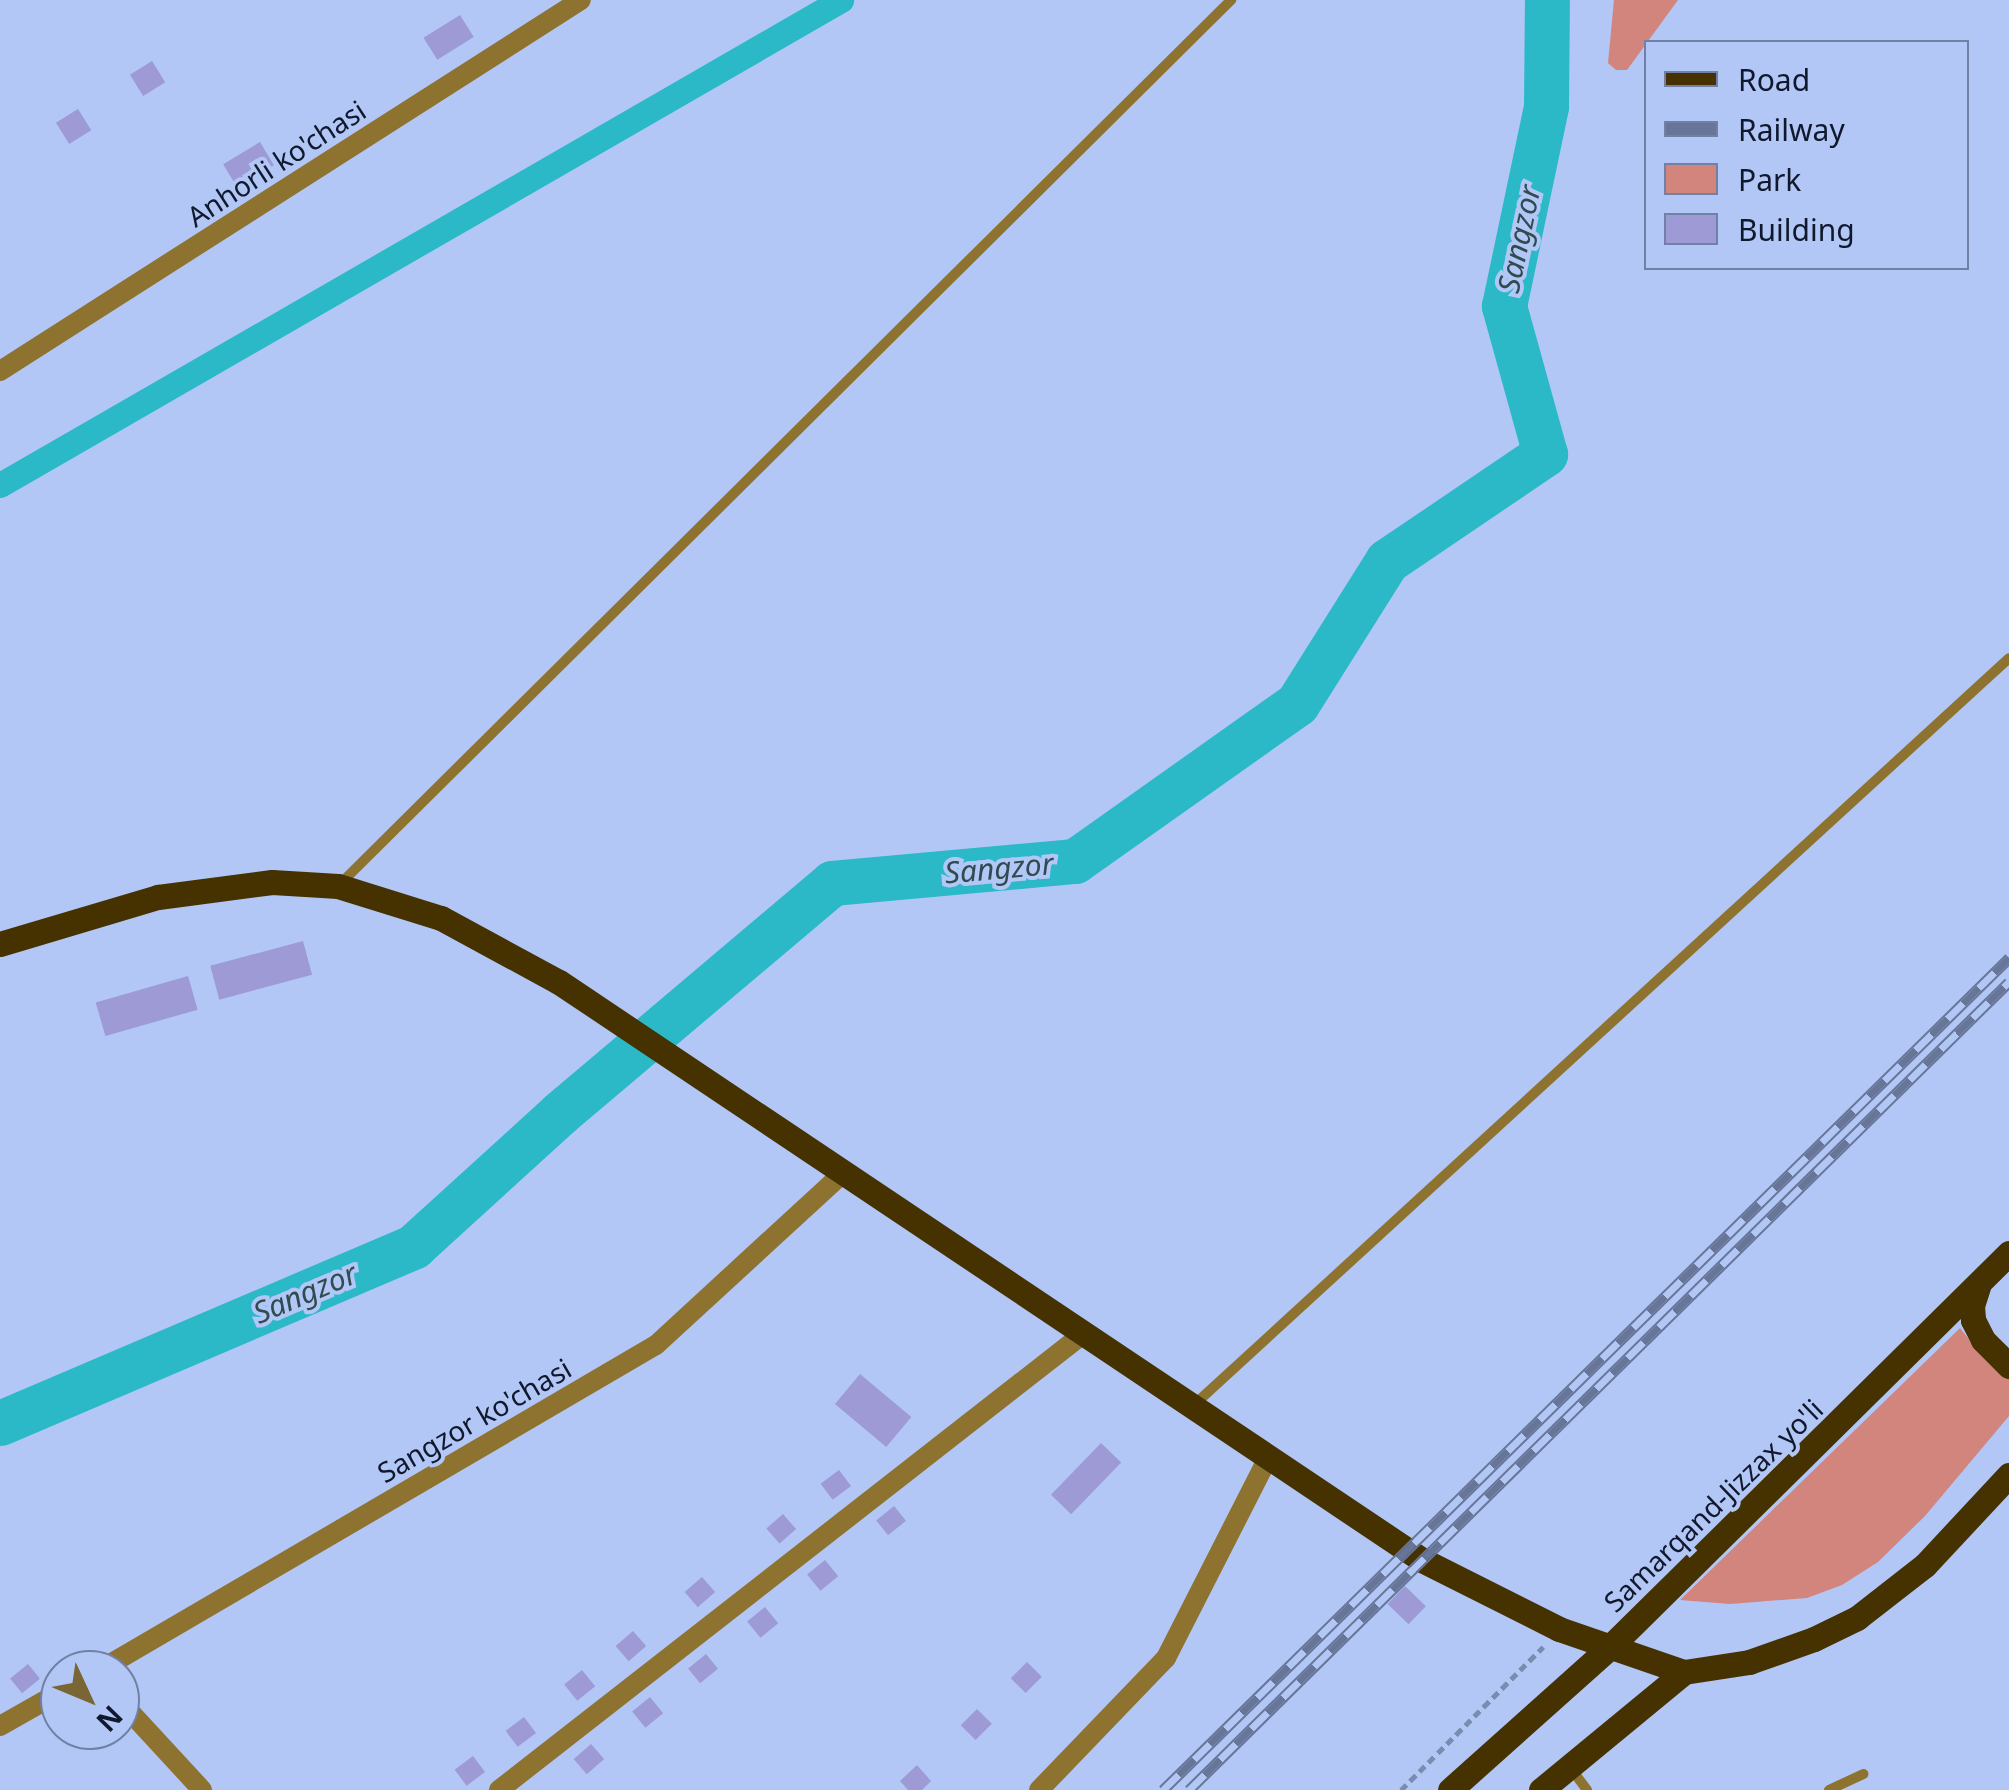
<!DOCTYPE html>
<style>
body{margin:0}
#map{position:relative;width:2009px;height:1790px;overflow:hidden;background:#b2c7f5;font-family:"Noto Sans",sans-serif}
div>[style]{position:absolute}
.green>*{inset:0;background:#d2857d}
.canal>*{height:25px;margin:-12.5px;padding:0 12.5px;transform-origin:12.5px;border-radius:12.5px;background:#2bb9c8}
.river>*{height:45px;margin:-22.5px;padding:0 22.5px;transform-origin:22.5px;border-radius:22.5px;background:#2bb9c8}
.building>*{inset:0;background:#9d9ad6;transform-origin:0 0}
.path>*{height:5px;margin-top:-2.5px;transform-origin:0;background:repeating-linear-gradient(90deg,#7b8cb1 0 8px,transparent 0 13px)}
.lane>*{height:10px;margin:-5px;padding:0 5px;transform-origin:5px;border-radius:5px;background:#8e722f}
.street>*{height:20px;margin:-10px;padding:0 10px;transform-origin:10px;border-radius:10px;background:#8e722f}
.primary>*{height:25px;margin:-12.5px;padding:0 12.5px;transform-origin:12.5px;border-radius:12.5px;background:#453200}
.rail>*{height:11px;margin-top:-5.5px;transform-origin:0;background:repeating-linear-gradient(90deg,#b2c7f5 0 22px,#677698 0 44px);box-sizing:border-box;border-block:2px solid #677698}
span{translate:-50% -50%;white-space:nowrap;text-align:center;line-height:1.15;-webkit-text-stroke:8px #b2c7f5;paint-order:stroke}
.street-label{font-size:28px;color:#10182d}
.water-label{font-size:30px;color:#2f4c50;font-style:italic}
.legend{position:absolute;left:1644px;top:40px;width:325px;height:230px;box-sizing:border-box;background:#b2c7f5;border:2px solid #7181a5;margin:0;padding:12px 18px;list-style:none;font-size:30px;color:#10182d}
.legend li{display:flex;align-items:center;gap:20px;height:50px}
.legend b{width:50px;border:2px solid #7181a5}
.north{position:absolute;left:40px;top:1650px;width:100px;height:100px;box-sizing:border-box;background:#b2c7f5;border:2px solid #7181a5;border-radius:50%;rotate:134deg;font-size:28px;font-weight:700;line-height:40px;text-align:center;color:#10182d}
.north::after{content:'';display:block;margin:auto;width:35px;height:45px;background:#7a6534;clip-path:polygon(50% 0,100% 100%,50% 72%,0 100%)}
</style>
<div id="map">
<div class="green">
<i style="clip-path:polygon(1614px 0,1678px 0,1627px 70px,1616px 70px,1608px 63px)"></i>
<i style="clip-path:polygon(1960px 1328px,1982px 1356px,2009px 1375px,2009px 1416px,1925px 1516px,1878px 1562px,1842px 1585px,1807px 1598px,1730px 1604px,1680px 1600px)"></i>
</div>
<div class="canal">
<i style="left:0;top:485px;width:971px;rotate:-29.97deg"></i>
</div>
<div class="river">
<i style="left:0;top:1423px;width:450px;rotate:-23.1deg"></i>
<i style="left:414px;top:1246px;width:197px;rotate:-42.3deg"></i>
<i style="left:560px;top:1113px;width:356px;rotate:-40.2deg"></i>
<i style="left:832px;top:883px;width:244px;rotate:-5.2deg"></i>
<i style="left:1075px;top:861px;width:272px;rotate:-35.3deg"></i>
<i style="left:1297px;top:704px;width:169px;rotate:-57.8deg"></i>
<i style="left:1387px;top:561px;width:191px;rotate:-34.1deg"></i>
<i style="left:1545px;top:454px;width:154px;rotate:-105.5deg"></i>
<i style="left:1504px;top:306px;width:204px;rotate:-78.1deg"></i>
<i style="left:1546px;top:106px;width:106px;rotate:-89.5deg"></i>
</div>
<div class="building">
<i style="left:460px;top:15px;width:26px;height:43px;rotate:58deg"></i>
<i style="left:152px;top:61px;width:25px;height:26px;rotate:58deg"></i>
<i style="left:78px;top:109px;width:25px;height:26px;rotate:58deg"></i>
<i style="left:260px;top:142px;width:27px;height:43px;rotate:59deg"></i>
<i style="left:303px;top:941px;width:35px;height:96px;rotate:75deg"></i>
<i style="left:188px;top:976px;width:35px;height:96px;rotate:74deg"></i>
<i style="left:860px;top:1374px;width:67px;height:39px;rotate:40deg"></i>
<i style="left:1101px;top:1443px;width:28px;height:72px;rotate:44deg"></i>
<i style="left:839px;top:1470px;width:20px;height:23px;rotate:53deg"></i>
<i style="left:894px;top:1506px;width:19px;height:23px;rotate:51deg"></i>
<i style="left:783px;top:1514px;width:20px;height:22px;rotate:49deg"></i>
<i style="left:825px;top:1560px;width:21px;height:23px;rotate:51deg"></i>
<i style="left:702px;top:1577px;width:20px;height:23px;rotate:49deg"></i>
<i style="left:1405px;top:1586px;width:29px;height:25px;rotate:44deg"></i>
<i style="left:765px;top:1607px;width:21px;height:23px;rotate:51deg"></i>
<i style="left:633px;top:1631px;width:20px;height:23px;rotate:49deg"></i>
<i style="left:706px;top:1654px;width:19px;height:23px;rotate:51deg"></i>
<i style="left:1027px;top:1662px;width:21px;height:23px;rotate:45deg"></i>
<i style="left:28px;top:1664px;width:19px;height:23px;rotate:51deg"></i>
<i style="left:582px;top:1670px;width:21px;height:23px;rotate:51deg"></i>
<i style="left:650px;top:1697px;width:21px;height:23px;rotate:51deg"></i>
<i style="left:977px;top:1709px;width:21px;height:23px;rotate:45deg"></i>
<i style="left:524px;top:1717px;width:20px;height:23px;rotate:53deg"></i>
<i style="left:591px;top:1744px;width:20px;height:23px;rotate:49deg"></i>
<i style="left:473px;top:1756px;width:20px;height:23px;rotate:53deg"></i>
<i style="clip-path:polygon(917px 1765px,931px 1781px,922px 1790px,908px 1790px,900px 1781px)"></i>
</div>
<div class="path">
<i style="left:1401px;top:1790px;width:202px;rotate:-45.2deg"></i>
</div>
<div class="lane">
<i style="left:339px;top:885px;width:1257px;rotate:-44.77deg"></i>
<i style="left:1195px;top:1404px;width:1104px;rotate:-42.5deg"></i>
<i style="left:1569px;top:1766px;width:30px;rotate:53deg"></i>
<i style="left:1829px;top:1790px;width:38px;rotate:-25deg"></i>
</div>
<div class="street">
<i style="left:0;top:371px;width:689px;rotate:-32.56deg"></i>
<i style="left:100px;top:1670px;width:644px;rotate:-30.31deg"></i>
<i style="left:656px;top:1345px;width:254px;rotate:-42.6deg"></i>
<i style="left:120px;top:1701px;width:121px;rotate:47.3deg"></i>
<i style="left:0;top:1726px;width:69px;rotate:-29.5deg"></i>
<i style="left:499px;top:1790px;width:741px;rotate:-37.98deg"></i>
<i style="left:1039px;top:1790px;width:183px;rotate:-46.1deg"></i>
<i style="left:1166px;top:1658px;width:225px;rotate:-63deg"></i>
</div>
<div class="primary">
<i style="left:0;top:944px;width:165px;rotate:-16.6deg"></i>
<i style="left:158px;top:897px;width:115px;rotate:-7.5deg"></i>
<i style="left:272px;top:882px;width:66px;rotate:3.5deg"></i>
<i style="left:338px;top:886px;width:108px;rotate:17.3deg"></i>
<i style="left:441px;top:918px;width:134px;rotate:28.5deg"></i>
<i style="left:559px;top:982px;width:1039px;rotate:33.81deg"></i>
<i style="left:1422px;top:1560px;width:153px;rotate:26.7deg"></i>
<i style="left:1559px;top:1629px;width:132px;rotate:19deg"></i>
<i style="left:1684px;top:1672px;width:66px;rotate:-8.7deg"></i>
<i style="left:1749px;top:1662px;width:69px;rotate:-19.5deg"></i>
<i style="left:1814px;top:1639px;width:48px;rotate:-26deg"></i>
<i style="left:1857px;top:1618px;width:86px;rotate:-37.9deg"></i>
<i style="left:1925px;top:1565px;width:123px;rotate:-47deg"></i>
<i style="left:1978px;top:1287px;width:19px;rotate:108deg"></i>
<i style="left:1972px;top:1305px;width:15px;rotate:86deg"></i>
<i style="left:1973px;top:1320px;width:22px;rotate:63deg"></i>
<i style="left:1983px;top:1340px;width:37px;rotate:45deg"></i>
<i style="left:1450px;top:1790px;width:217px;rotate:-41.8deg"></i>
<i style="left:1612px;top:1645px;width:558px;rotate:-44.64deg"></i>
<i style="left:1541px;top:1790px;width:185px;rotate:-39.5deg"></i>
</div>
<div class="rail">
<i style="left:1163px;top:1790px;width:1187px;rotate:-44.52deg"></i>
<i style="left:1189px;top:1790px;width:1151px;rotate:-44.58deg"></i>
</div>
<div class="street-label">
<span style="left:276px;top:163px;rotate:-33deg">Anhorli ko'chasi</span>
<span style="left:474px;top:1420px;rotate:-30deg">Sangzor ko'chasi</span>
<span style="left:1713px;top:1505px;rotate:-44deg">Samarqand-Jizzax yo'li</span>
</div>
<div class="water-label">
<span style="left:1519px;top:239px;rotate:-78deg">Sangzor</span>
<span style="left:999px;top:868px;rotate:-5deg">Sangzor</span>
<span style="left:305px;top:1293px;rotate:-23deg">Sangzor</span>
</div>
<ul class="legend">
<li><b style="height:12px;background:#453200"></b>Road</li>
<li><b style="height:12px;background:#677698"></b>Railway</li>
<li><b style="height:28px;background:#d2857d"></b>Park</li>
<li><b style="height:28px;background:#9d9ad6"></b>Building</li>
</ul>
<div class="north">N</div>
</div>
